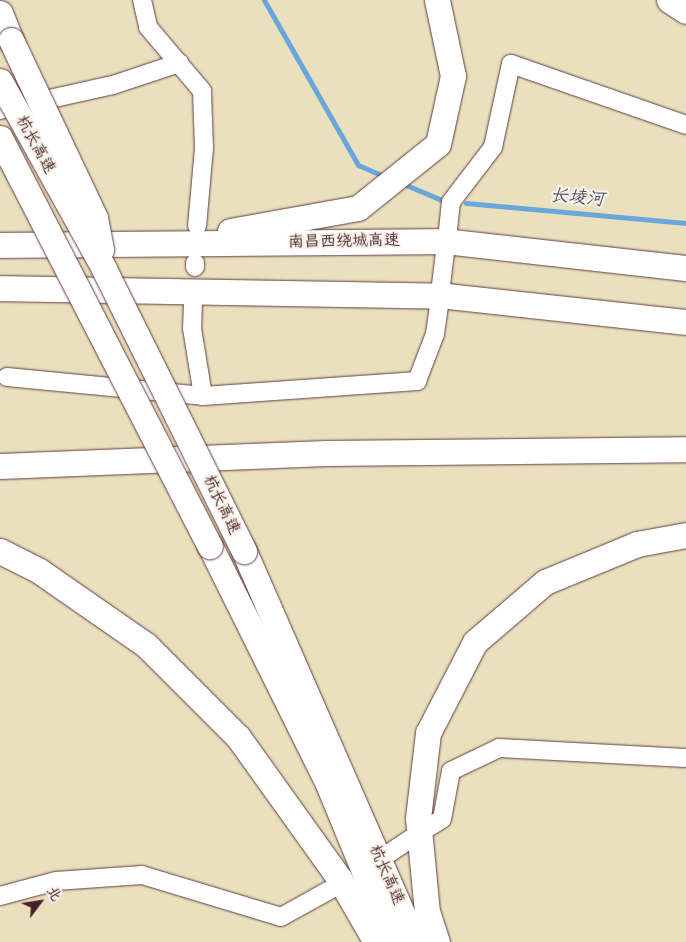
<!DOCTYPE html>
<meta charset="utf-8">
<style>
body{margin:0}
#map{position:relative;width:686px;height:942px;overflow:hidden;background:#eae0bd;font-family:"Indie Flower","LXGW WenKai TC",sans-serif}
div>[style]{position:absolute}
.stream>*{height:5px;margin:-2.5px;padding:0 2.5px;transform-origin:2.5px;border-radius:2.5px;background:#69a6db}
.roads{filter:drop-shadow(0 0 1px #623c41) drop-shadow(0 0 1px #623c41)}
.minor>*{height:18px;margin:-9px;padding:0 9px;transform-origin:9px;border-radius:9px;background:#fff}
.highway>*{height:25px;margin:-12.5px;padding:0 12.5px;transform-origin:12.5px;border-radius:12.5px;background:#fff}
.bridges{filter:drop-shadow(0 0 1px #623c41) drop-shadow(0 0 1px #623c41)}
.highway-bridge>*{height:25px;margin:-12.5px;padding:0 12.5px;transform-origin:12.5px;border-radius:12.5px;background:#fff}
span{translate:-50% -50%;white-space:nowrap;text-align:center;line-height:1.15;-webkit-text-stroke:4.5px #f7f3e8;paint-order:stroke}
.street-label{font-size:16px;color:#4a1f2b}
.water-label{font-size:18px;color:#554e69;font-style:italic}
.north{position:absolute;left:15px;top:877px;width:50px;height:50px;-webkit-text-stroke:4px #f7f3e8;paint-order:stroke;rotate:59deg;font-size:14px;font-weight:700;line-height:20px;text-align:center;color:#4a1f2b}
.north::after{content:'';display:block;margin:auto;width:18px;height:22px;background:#4a1f2b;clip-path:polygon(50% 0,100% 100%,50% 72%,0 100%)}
</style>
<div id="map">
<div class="stream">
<i style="left:264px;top:0;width:190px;rotate:60.3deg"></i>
<i style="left:358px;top:165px;width:28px;rotate:23deg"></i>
<i style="left:406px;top:185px;width:41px;rotate:22.8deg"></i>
<i style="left:466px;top:203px;width:221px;rotate:5.2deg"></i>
</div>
<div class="roads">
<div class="minor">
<i style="left:142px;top:0;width:28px;rotate:77deg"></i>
<i style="left:148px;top:27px;width:84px;rotate:49.8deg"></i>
<i style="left:202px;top:91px;width:57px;rotate:88deg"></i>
<i style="left:204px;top:148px;width:78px;rotate:95.1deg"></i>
<i style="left:0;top:110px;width:116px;rotate:-12.5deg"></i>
<i style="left:113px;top:85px;width:70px;rotate:-18.4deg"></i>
<i style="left:448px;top:230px;width:28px;rotate:-84deg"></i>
<i style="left:451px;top:202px;width:69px;rotate:-52.6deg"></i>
<i style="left:493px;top:147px;width:85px;rotate:-77.8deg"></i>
<i style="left:511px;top:64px;width:185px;rotate:19.2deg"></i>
<i style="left:195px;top:267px;width:4px;rotate:-90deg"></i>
<i style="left:441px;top:285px;width:33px;rotate:-83deg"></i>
<i style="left:193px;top:302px;width:26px;rotate:92deg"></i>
<i style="left:192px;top:328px;width:69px;rotate:80.8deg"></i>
<i style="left:203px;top:396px;width:215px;rotate:-4deg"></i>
<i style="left:417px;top:381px;width:50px;rotate:-69deg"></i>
<i style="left:435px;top:334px;width:28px;rotate:-82deg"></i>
<i style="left:7px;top:377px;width:197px;rotate:5.5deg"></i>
<i style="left:429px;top:827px;width:15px;rotate:-32deg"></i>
<i style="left:442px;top:819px;width:49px;rotate:-79.4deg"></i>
<i style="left:451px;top:771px;width:53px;rotate:-25.6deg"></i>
<i style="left:499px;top:748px;width:187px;rotate:3.1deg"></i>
<i style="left:388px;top:854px;width:27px;rotate:-34deg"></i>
<i style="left:0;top:896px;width:58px;rotate:-15deg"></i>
<i style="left:56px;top:881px;width:86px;rotate:-4deg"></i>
<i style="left:142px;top:875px;width:145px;rotate:16.8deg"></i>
<i style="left:281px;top:917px;width:60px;rotate:-29.1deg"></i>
</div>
<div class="highway">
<i style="left:669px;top:0;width:20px;rotate:33deg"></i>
<i style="left:0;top:13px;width:29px;rotate:68deg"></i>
<i style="left:230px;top:231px;width:130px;rotate:-10.2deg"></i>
<i style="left:358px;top:208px;width:102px;rotate:-38.7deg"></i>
<i style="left:438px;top:144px;width:70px;rotate:-77.6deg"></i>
<i style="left:453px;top:76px;width:78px;rotate:-101.9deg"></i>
<i style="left:0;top:245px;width:444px;rotate:-0.5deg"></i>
<i style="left:444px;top:241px;width:244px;rotate:6.4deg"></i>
<i style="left:0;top:288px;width:447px;rotate:1deg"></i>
<i style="left:447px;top:296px;width:240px;rotate:6.2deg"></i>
<i style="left:0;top:466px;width:326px;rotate:-2.3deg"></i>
<i style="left:326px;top:453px;width:360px;rotate:-0.6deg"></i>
<i style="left:210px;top:546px;width:266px;rotate:63.6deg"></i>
<i style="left:328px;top:784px;width:171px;rotate:67.6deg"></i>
<i style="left:0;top:551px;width:42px;rotate:26.6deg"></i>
<i style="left:38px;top:570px;width:131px;rotate:34.8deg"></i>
<i style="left:146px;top:645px;width:130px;rotate:45deg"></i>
<i style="left:238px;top:737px;width:173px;rotate:54.4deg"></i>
<i style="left:339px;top:878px;width:74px;rotate:60deg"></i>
<i style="left:244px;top:551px;width:427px;rotate:66.4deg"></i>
<i style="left:437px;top:942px;width:32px;rotate:-108deg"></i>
<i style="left:427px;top:912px;width:94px;rotate:-95.5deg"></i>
<i style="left:418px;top:818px;width:86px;rotate:-83.3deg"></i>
<i style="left:428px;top:733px;width:102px;rotate:-62.7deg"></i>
<i style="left:475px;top:642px;width:92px;rotate:-40.6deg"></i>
<i style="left:545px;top:582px;width:100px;rotate:-22.4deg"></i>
<i style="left:637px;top:544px;width:50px;rotate:-10.4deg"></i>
</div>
</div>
<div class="bridges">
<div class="highway-bridge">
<i style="left:11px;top:40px;width:197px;rotate:64.7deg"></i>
<i style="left:95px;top:218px;width:32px;rotate:79deg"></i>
<i style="left:0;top:81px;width:215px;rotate:61deg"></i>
<i style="left:104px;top:269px;width:315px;rotate:63.6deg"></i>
<i style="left:0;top:138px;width:459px;rotate:62.8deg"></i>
</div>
</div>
<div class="street-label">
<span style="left:35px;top:145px;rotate:61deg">杭长高速</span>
<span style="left:344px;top:242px;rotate:-1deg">南昌西绕城高速</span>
<span style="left:221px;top:505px;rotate:64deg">杭长高速</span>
<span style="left:386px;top:875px;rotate:66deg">杭长高速</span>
</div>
<div class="water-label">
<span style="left:577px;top:199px;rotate:5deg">长堎河</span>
</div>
<div class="north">北</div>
</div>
